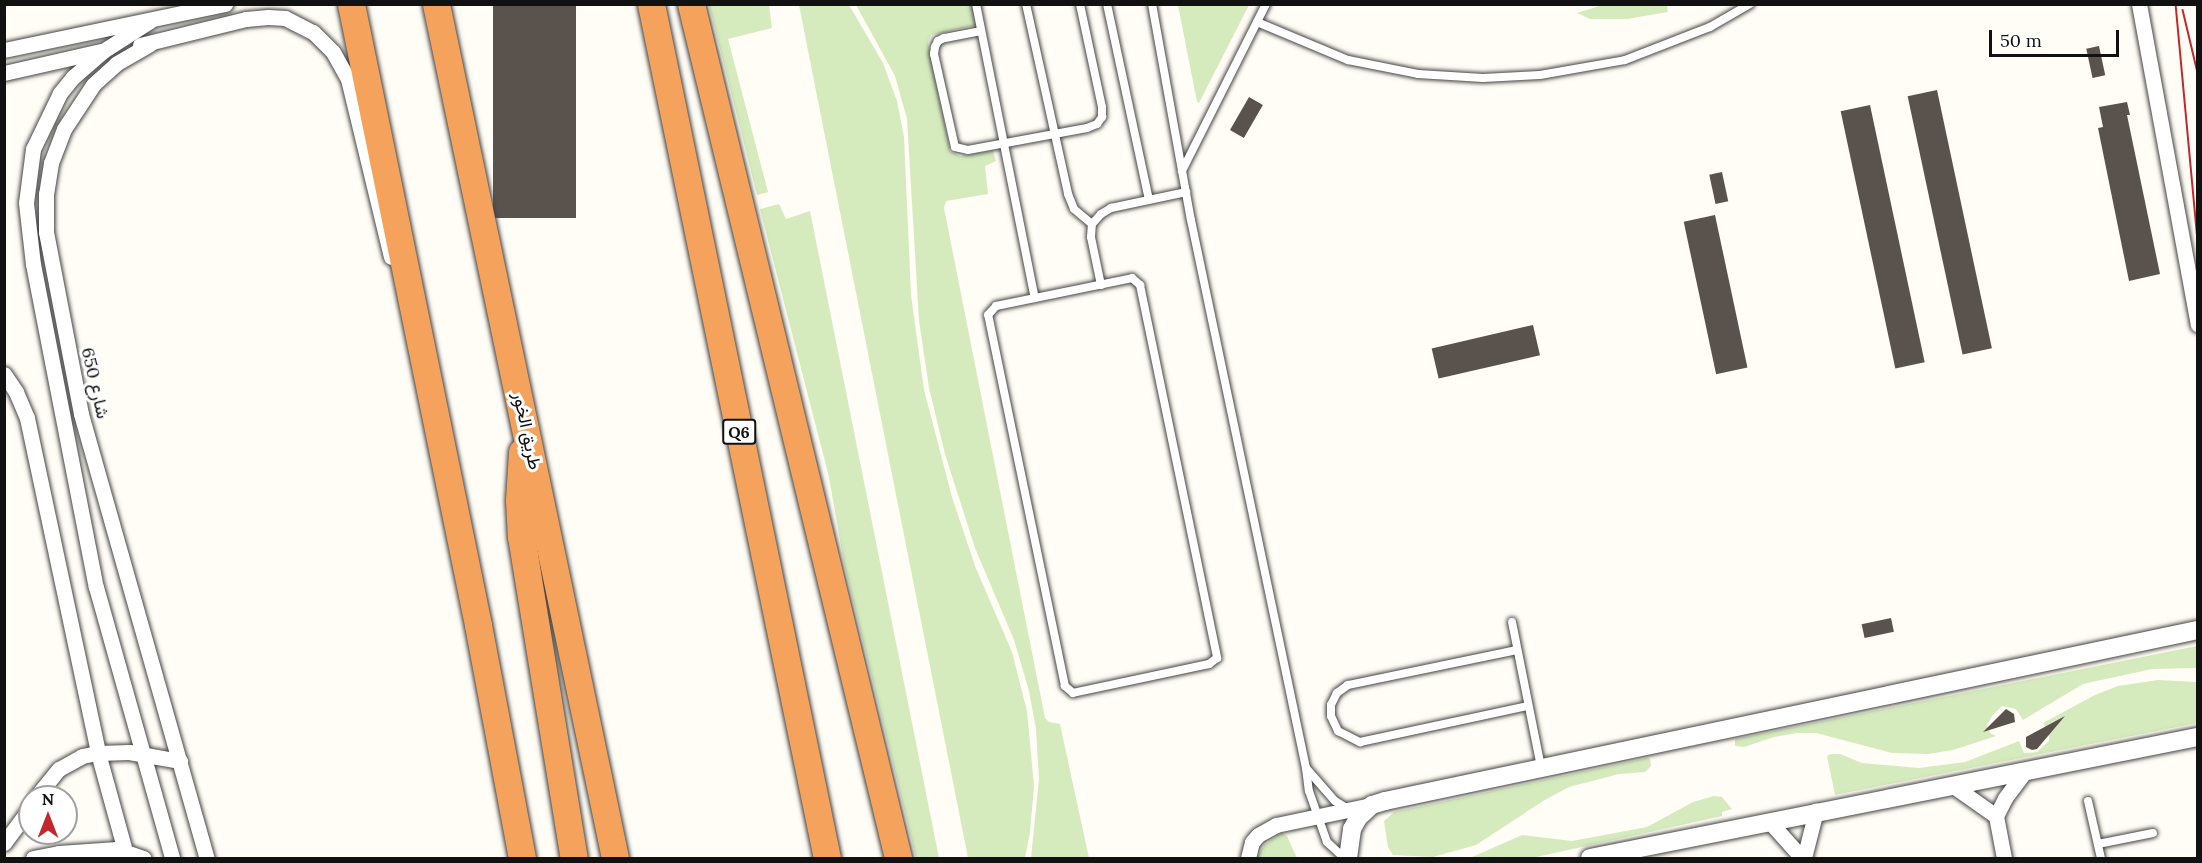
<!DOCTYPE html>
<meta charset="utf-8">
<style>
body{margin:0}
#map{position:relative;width:2202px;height:863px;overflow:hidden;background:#fffdf5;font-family:Lora,Vazirmatn,serif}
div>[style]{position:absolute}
.green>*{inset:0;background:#d5ebbd}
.building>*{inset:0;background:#5a524d;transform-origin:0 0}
.roads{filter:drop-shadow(0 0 2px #444) drop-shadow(0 0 2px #444)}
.service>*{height:8px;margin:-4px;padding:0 4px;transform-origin:4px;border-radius:4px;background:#fff}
.minor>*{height:15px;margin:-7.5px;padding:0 7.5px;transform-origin:7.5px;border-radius:7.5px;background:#fff}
.tertiary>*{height:18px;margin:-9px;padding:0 9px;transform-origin:9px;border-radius:9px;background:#fff}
.motorway>*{height:27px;margin:-13.5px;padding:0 13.5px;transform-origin:13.5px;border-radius:13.5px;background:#f5a25d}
.tram>*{height:1.5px;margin:-0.75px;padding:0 0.75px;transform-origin:0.75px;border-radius:0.75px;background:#c4262e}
span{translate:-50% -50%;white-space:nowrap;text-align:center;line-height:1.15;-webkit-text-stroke:6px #fff;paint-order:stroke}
.shield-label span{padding:2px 4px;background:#fff;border:2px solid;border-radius:4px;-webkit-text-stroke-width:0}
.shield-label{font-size:16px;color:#111;font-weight:700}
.street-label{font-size:18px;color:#111}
.frame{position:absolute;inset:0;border:6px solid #111;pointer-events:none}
.north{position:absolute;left:18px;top:785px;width:60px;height:60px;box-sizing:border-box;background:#fff;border:2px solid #a0a0a0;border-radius:50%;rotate:0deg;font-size:16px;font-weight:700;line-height:24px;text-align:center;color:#111}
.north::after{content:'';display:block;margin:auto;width:21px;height:27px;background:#c4262e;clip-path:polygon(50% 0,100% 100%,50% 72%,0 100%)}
.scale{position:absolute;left:1989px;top:30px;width:130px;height:27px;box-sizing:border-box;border:3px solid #111;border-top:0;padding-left:8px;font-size:18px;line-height:21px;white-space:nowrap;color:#111;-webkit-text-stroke:4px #fff;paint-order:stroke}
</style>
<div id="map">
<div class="green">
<i style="clip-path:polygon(1606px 4px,1667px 5px,1668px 12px,1627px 19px,1590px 19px,1577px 13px)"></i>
<i style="clip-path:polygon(709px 5px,769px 5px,772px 28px,728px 39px,768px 192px,757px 195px)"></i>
<i style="clip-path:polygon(799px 5px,849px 5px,883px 63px,897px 101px,904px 137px,911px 295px,924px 390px,952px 497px,975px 566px,1012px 652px,1027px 711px,1034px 786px,1030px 832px,1025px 858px,968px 858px)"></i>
<i style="clip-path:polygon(856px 5px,972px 5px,976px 25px,931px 35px,928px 43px,950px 151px,960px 156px,993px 151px,996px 161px,985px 166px,988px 194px,946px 201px,944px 208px,1045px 718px,1049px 722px,1060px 724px,1089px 858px,1031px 858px,1039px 779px,1036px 729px,1029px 691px,1014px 640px,975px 548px,945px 454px,929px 388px,919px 321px,907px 119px,895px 76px)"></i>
<i style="clip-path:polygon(1178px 5px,1249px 5px,1199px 103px,1197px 102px)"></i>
<i style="clip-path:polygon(779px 204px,786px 219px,810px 211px,939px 858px,916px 858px,844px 563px,829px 477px,760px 209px)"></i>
<i style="clip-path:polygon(2197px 646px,2197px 668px,2152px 669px,2083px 684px,2023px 720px,2016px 709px,2002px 706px,1992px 716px,1987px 725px,1990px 733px,1996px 736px,1953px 750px,1928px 754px,1892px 753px,1816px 733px,1797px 733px,1774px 737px,1744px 747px,1735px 746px,1735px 739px)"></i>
<i style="clip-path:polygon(2158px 680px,2197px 682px,2197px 723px,1835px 795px,1827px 756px,1831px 754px,1840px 754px,1862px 763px,1919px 768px,1965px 762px,2019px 741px,2024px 753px,2037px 752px,2049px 741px,2049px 733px,2043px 723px,2095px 695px,2118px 686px)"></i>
<i style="clip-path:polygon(1647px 758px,1650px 759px,1651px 766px,1645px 772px,1619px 774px,1569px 787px,1543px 801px,1476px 845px,1433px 857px,1393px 855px,1388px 847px,1384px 821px,1394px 812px)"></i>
<i style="clip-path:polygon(1714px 796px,1722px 797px,1732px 809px,1722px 812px,1722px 816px,1532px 858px,1470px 858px,1522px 835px,1572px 841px,1647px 827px,1693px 802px)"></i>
<i style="clip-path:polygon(1282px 833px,1287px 836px,1297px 858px,1257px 858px,1264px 845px)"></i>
</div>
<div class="building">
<i style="left:493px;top:4px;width:83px;height:214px"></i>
<i style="left:2099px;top:46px;width:30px;height:13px;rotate:78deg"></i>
<i style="left:1937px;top:90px;width:264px;height:30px;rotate:78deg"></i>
<i style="left:1249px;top:97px;width:16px;height:38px;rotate:30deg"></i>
<i style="clip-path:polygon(2127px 102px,2130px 115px,2127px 115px,2160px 274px,2129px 281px,2098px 128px,2103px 127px,2099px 107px)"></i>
<i style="left:1870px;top:105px;width:263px;height:30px;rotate:78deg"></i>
<i style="left:1722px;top:172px;width:30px;height:13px;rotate:78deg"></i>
<i style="left:1715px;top:215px;width:156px;height:32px;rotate:78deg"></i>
<i style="left:1533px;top:325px;width:31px;height:104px;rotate:77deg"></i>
<i style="left:1891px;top:618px;width:14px;height:30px;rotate:78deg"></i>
<i style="clip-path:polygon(2006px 709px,2014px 714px,2015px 722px,1983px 732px)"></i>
<i style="clip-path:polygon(2065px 716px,2037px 749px,2032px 750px,2026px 747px,2026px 737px)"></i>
</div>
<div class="roads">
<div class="service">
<i style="left:976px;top:4px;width:300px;rotate:78.7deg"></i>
<i style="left:1026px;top:4px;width:195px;rotate:77.5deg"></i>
<i style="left:1068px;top:194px;width:16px;rotate:68deg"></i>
<i style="left:1074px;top:209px;width:23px;rotate:40deg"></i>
<i style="left:1107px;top:4px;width:200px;rotate:77.9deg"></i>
<i style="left:1152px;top:4px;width:219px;rotate:79.8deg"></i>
<i style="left:1191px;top:220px;width:560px;rotate:78.15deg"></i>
<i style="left:1306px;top:768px;width:23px;rotate:83deg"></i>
<i style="left:1309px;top:791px;width:54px;rotate:70.6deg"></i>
<i style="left:1327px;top:842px;width:23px;rotate:43deg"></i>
<i style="left:1257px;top:22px;width:99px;rotate:22.7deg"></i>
<i style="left:1348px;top:60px;width:71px;rotate:11.3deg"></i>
<i style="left:1418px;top:74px;width:65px;rotate:3.5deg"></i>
<i style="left:1483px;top:78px;width:57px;rotate:-3deg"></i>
<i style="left:1540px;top:75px;width:86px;rotate:-10deg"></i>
<i style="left:1625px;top:60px;width:91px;rotate:-21.2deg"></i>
<i style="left:1710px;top:27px;width:46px;rotate:-29.9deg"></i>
<i style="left:981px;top:31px;width:38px;rotate:169deg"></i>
<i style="left:944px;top:38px;width:7px;rotate:153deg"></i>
<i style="left:938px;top:41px;width:7px;rotate:117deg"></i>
<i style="left:935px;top:47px;width:7px;rotate:98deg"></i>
<i style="left:934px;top:54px;width:95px;rotate:77.3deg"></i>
<i style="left:955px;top:147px;width:13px;rotate:13deg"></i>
<i style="left:968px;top:150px;width:121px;rotate:-10.5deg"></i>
<i style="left:1087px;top:128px;width:11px;rotate:-22deg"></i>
<i style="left:1097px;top:124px;width:9px;rotate:-54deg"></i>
<i style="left:1102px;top:117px;width:10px;rotate:-90deg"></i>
<i style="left:1102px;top:107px;width:105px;rotate:-102.1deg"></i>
<i style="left:1182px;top:171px;width:187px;rotate:-63.3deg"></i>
<i style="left:1132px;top:278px;width:11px;rotate:41deg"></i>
<i style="left:1140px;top:285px;width:381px;rotate:78.3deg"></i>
<i style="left:1217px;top:658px;width:10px;rotate:143deg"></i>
<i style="left:1209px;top:664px;width:139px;rotate:168deg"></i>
<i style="left:1073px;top:693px;width:11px;rotate:-139deg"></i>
<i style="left:1065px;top:686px;width:379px;rotate:-101.7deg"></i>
<i style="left:988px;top:315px;width:12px;rotate:-48deg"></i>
<i style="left:996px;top:306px;width:139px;rotate:-11.6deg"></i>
<i style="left:1101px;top:285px;width:49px;rotate:-101.8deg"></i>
<i style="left:1091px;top:237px;width:13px;rotate:-86deg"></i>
<i style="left:1092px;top:224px;width:13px;rotate:-48deg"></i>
<i style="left:1101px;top:214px;width:12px;rotate:-31deg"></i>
<i style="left:1111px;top:208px;width:77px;rotate:-12deg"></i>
<i style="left:1512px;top:622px;width:148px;rotate:78.7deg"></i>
<i style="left:1517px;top:650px;width:173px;rotate:168.3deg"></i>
<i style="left:1348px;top:685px;width:14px;rotate:144deg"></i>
<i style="left:1337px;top:693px;width:13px;rotate:117deg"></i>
<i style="left:1331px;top:705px;width:11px;rotate:90deg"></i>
<i style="left:1331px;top:716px;width:17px;rotate:65deg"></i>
<i style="left:1338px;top:731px;width:25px;rotate:27deg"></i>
<i style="left:1360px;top:742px;width:172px;rotate:-12.1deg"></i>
<i style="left:1306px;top:768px;width:44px;rotate:48.7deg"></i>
<i style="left:1335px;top:801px;width:15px;rotate:32deg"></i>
<i style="left:2088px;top:801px;width:58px;rotate:77.2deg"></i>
<i style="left:2098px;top:844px;width:56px;rotate:-11.3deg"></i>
</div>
<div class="minor">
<i style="left:2139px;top:4px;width:326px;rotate:79.6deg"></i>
<i style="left:150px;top:21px;width:56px;rotate:147.4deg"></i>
<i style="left:103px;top:51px;width:40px;rotate:139deg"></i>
<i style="left:73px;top:77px;width:21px;rotate:129deg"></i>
<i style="left:60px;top:93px;width:62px;rotate:115.7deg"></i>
<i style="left:33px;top:149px;width:54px;rotate:97.4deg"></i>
<i style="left:26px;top:203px;width:61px;rotate:83.5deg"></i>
<i style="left:33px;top:264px;width:329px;rotate:79deg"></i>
<i style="left:96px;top:587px;width:281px;rotate:74.3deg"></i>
<i style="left:150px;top:44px;width:39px;rotate:150deg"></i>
<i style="left:116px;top:64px;width:31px;rotate:138deg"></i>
<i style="left:93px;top:85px;width:53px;rotate:123.4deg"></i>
<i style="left:64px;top:129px;width:36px;rotate:111deg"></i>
<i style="left:51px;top:163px;width:31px;rotate:99deg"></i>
<i style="left:46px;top:194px;width:38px;rotate:90deg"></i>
<i style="left:46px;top:232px;width:185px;rotate:79.1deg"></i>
<i style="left:81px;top:414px;width:462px;rotate:74.2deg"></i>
<i style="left:140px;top:45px;width:109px;rotate:-13.8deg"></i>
<i style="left:246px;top:19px;width:22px;rotate:-5deg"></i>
<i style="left:268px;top:17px;width:17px;rotate:3deg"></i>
<i style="left:285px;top:18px;width:31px;rotate:27deg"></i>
<i style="left:313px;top:32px;width:28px;rotate:45deg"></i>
<i style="left:333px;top:52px;width:31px;rotate:61deg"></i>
<i style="left:348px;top:79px;width:183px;rotate:76.4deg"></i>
<i style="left:4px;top:50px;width:226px;rotate:-11.8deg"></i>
<i style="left:4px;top:73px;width:99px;rotate:-12.8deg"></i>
<i style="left:4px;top:374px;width:22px;rotate:56deg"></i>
<i style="left:16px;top:392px;width:28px;rotate:67deg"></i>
<i style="left:27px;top:418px;width:342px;rotate:78deg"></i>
<i style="left:98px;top:753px;width:109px;rotate:74.6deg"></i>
<i style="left:1952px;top:785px;width:54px;rotate:35.2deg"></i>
<i style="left:36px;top:797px;width:36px;rotate:-51deg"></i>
<i style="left:59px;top:769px;width:26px;rotate:-29deg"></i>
<i style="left:82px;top:756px;width:16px;rotate:-11deg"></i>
<i style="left:98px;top:753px;width:31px;rotate:-2deg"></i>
<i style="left:129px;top:752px;width:52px;rotate:10deg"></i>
<i style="left:1769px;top:821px;width:50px;rotate:48.3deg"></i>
<i style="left:4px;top:843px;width:44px;rotate:-53.4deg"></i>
<i style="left:33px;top:858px;width:26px;rotate:-11deg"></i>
<i style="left:59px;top:853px;width:58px;rotate:-3.9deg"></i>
<i style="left:117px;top:849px;width:28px;rotate:19deg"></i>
<i style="left:1248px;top:858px;width:16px;rotate:-76deg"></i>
<i style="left:1252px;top:842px;width:9px;rotate:-49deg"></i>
<i style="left:1258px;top:835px;width:21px;rotate:-29deg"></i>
<i style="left:1276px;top:825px;width:98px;rotate:-11.8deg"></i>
<i style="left:1804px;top:858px;width:49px;rotate:-75.7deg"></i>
<i style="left:2004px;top:858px;width:43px;rotate:-100.8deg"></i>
<i style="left:1996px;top:816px;width:20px;rotate:-63deg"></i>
<i style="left:2005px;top:798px;width:35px;rotate:-53deg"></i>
</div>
<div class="tertiary">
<i style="left:1348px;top:858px;width:29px;rotate:-82deg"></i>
<i style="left:1352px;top:829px;width:13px;rotate:-61deg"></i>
<i style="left:1358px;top:818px;width:19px;rotate:-43deg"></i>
<i style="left:1372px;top:805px;width:14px;rotate:-17deg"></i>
<i style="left:1385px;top:801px;width:831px;rotate:-11.88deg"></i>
<i style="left:1590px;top:858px;width:620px;rotate:-11.26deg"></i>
</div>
<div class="motorway">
<i style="left:351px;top:4px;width:634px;rotate:78.44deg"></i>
<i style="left:478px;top:625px;width:237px;rotate:79.3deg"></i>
<i style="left:436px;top:4px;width:873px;rotate:78.16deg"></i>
<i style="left:651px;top:4px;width:872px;rotate:78.36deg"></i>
<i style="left:691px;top:4px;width:879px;rotate:76.37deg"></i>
<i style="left:522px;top:452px;width:48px;rotate:93.6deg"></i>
<i style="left:519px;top:500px;width:36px;rotate:87deg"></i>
<i style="left:521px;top:536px;width:326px;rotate:80.7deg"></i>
</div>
</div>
<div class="tram">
<i style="left:2176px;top:4px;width:236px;rotate:84.7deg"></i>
<i style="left:2183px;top:10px;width:65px;rotate:76.6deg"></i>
</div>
<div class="shield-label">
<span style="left:739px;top:432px">Q6</span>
</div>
<div class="street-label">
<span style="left:95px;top:383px;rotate:77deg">شارع 650</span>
<span style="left:527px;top:431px;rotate:78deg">طريق الخور</span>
</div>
<div class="frame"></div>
<div class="north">N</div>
<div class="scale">50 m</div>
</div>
